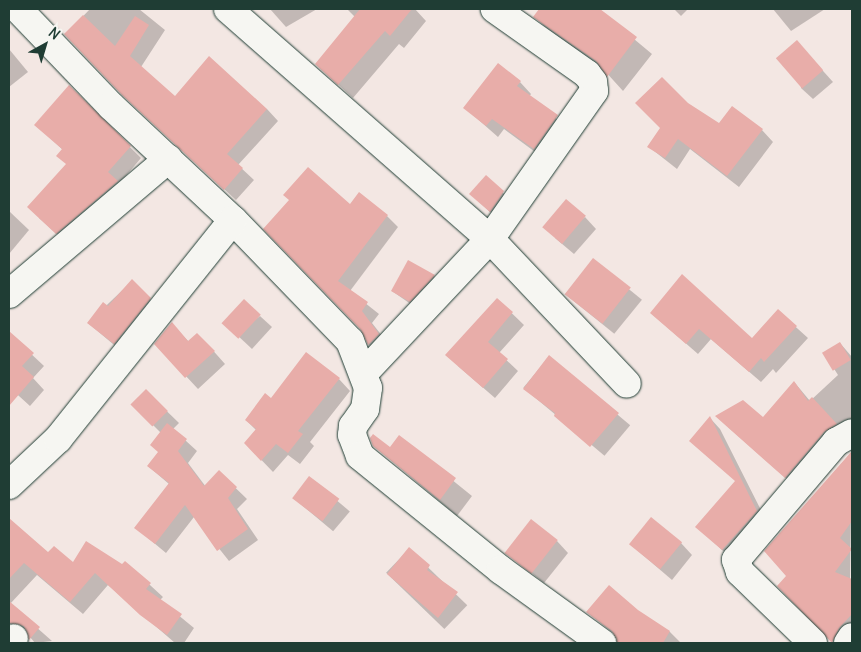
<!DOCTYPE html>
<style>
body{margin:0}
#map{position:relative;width:861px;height:652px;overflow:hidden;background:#f3e7e3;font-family:Delius,sans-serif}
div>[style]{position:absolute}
.shadow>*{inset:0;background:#0003;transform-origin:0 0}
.building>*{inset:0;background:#e8ada9;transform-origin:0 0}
.roads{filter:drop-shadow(0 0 1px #1f3d34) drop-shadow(0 0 1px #1f3d34)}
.minor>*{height:28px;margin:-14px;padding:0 14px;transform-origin:14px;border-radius:14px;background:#f6f6f2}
span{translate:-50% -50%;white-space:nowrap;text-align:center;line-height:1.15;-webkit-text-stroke:4px #f6f6f2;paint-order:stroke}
.frame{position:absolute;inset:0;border:10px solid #1f3d34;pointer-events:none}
.north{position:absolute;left:20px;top:20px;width:50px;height:50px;-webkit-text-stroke:4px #f6f6f2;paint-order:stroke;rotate:39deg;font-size:14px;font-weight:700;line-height:20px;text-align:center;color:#1f3d34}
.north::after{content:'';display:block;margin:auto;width:18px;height:22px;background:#1f3d34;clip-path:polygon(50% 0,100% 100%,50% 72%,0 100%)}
</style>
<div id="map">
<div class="shadow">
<i style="clip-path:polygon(90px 9px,139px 9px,165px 30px,141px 67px,175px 97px,267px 109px,278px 121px,238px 165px,254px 180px,236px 200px,135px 106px,66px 34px)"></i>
<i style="clip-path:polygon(270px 9px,317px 9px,286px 27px)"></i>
<i style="clip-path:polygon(347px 9px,415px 9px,426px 21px,404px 48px,399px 44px,353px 98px,316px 64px,355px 17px)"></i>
<i style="clip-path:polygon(541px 9px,598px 9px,652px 54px,623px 91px,604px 70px,550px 32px,535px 17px)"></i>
<i style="clip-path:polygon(674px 9px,688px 9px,681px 16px)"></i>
<i style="clip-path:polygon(773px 9px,825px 9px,791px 31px)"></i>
<i style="clip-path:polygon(797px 42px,833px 82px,813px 99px,801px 88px)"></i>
<i style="clip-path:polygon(9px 49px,28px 72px,9px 87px)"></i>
<i style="clip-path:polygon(520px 82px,531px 94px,529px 97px,568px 128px,546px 160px,504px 129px,498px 137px,465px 108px)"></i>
<i style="clip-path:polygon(69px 87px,141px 158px,68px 244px,39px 218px,67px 164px,63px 150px,36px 125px)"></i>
<i style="clip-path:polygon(688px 105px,720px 125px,762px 130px,773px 142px,739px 187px,690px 149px,677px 169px,649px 147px)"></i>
<i style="left:486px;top:177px;width:40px;height:23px;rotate:43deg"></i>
<i style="clip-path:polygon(290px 200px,350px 206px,387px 216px,398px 227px,350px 291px,379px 314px,372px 323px,390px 346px,380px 356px,369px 345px)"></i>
<i style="clip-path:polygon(9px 211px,29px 230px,9px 254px)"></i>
<i style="clip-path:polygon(585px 217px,596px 229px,574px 254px,555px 238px)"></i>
<i style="left:593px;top:260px;width:63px;height:44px;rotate:39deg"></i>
<i style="clip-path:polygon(434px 276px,445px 287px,422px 312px,392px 291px)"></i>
<i style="clip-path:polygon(132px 281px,161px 310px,126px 355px,88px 323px)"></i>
<i style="clip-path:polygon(497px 299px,524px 325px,499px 353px,518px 371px,495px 398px,458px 366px)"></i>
<i style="clip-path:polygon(778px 311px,808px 338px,776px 373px,773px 369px,761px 382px,711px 339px,698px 354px,651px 313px,752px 340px)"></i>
<i style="clip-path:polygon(260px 316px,272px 327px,252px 349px,236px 334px)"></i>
<i style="clip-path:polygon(172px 324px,189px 342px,209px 346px,225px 364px,198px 389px,156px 344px)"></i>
<i style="clip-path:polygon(10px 334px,44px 366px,33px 378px,44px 390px,30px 406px,9px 387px)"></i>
<i style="clip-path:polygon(840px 343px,852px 357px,852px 432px,797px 488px,728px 427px,763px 419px,795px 383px,810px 401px,838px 375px,824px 353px)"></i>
<i style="left:549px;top:357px;width:106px;height:40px;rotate:40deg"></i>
<i style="clip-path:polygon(339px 379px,350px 391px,310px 442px,314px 446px,300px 464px,288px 455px,273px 472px,245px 443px,256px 430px,246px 420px,271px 400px)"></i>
<i style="clip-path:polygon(146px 391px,179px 423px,173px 429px,197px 451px,188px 463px,206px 487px,219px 472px,247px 499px,237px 509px,258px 540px,229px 561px,194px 517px,166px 553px,136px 528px,169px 484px,148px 466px,159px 452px,161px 433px,133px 405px)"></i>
<i style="clip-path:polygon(710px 418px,720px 429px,767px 522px,733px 560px,697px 527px,736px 482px)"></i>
<i style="clip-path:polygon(399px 437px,472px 496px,457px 516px,374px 446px,390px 449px)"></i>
<i style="clip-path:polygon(852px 452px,850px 579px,852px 638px,835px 643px,778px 586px,787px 576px,765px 551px)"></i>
<i style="left:310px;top:478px;width:52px;height:26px;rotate:40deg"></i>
<i style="clip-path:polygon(16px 525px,49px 554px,73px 564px,122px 566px,125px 562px,163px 597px,160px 600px,194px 628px,184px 643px,175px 643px,108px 585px,83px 614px,37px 575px,10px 604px,52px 641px,35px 643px,30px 637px,22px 636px,9px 643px,9px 533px)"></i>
<i style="clip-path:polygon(557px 541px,568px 553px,544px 583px,506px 552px)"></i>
<i style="clip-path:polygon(681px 543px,692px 555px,672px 580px,630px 544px)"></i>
<i style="left:409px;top:549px;width:81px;height:33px;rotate:44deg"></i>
<i style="clip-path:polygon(637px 611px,670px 632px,681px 643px,617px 643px,618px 637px,587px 612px)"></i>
</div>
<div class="building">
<i style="clip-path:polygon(360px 9px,412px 9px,390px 36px,385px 31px,338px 85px,315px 64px)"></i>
<i style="clip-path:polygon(539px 9px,600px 9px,637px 37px,607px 77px,596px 61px,533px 17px)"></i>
<i style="clip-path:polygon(83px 15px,115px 46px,135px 16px,149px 25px,130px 56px,175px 96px,209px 56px,267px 109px,227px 154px,243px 168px,224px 190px,122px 95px,64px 34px)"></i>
<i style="left:797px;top:40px;width:40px;height:28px;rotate:49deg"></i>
<i style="clip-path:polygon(498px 63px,521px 81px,517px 86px,558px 115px,534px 149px,492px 119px,486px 126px,463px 108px)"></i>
<i style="clip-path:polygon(662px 77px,688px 103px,719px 123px,732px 106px,763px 129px,727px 176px,678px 139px,665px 158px,647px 147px,660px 128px,635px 103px)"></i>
<i style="clip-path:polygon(69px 85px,131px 146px,108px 172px,118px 181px,56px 234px,27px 207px,66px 164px,56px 156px,62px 149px,34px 125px)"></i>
<i style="clip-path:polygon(308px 167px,350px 204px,359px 192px,388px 215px,338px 281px,368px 302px,362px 311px,379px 334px,368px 345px,361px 330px,263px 229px,289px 200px,283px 195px)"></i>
<i style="clip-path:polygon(486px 175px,504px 191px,490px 212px,469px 194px)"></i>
<i style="left:566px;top:199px;width:26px;height:37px;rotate:40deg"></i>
<i style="left:593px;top:258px;width:48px;height:46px;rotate:38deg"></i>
<i style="clip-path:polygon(408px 260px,435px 275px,410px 302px,391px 291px)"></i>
<i style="clip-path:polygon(682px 274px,752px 338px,778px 309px,797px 326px,764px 362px,761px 358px,749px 372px,699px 329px,686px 344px,650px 313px)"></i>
<i style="clip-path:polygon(132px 279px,151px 298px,114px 344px,87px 323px,103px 302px,108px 306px)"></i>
<i style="clip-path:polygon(497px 298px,513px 312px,488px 342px,508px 359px,483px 388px,445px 355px)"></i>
<i style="left:244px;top:299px;width:23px;height:33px;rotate:43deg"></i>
<i style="clip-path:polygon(172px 322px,188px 341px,197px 333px,215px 351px,185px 378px,154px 344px)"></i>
<i style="clip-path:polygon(9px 331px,34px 353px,22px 366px,34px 377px,9px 406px)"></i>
<i style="left:840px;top:342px;width:21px;height:21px;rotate:59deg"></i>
<i style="clip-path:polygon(306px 352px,340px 378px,298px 431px,303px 434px,288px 453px,276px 444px,261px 461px,244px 443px,256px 429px,245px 420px,265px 393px,271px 398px)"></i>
<i style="clip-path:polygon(549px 355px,619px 413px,590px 447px,554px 416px,555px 413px,523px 389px)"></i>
<i style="clip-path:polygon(794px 381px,808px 401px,812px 397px,837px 424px,824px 432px,785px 478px,715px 416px,743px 400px,763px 417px)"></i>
<i style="left:146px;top:389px;width:31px;height:22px;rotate:45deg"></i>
<i style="clip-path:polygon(710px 416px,757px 511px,722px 550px,695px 527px,735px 481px,689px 441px)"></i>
<i style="clip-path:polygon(167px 423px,187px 439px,178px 451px,204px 486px,219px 470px,237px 487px,228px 498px,248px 529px,217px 551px,185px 505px,155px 544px,134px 528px,169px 483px,147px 466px,158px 452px,150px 445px)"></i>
<i style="clip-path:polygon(373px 434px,390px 447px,399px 435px,456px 478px,440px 500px,373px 446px,370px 438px)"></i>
<i style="clip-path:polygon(852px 451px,852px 521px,840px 538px,852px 549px,835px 572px,852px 579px,852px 614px,839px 628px,832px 643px,777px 586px,786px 576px,764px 551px)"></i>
<i style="left:309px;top:476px;width:38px;height:28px;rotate:37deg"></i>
<i style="left:651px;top:517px;width:40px;height:35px;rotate:39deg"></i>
<i style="clip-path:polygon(9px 518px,48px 552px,54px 546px,73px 562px,86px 541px,122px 564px,125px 561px,151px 583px,146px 589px,182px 614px,167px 635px,140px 615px,95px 573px,70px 602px,24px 563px,9px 579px)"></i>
<i style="left:531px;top:519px;width:34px;height:43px;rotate:38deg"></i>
<i style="clip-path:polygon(409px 547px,430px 565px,427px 570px,458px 592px,438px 618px,387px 574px)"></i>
<i style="clip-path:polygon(609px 585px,638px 610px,670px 631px,663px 643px,617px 643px,612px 631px,586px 612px)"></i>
<i style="clip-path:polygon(9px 601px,40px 627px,29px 640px,24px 626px,9px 623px)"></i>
</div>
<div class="roads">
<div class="minor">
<i style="left:18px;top:9px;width:134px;rotate:46.2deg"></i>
<i style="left:111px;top:106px;width:167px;rotate:43.1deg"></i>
<i style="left:233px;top:220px;width:168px;rotate:46deg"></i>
<i style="left:350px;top:341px;width:50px;rotate:69deg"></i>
<i style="left:368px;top:388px;width:21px;rotate:98deg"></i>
<i style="left:365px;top:409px;width:21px;rotate:125deg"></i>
<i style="left:353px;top:426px;width:9px;rotate:96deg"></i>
<i style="left:352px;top:435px;width:22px;rotate:69deg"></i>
<i style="left:360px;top:456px;width:181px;rotate:39deg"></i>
<i style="left:501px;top:570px;width:125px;rotate:35.9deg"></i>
<i style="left:228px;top:9px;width:349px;rotate:41.3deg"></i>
<i style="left:490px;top:239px;width:199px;rotate:46.6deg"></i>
<i style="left:9px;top:294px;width:209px;rotate:-40.3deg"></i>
<i style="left:364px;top:373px;width:184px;rotate:-46.8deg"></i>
<i style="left:490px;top:239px;width:181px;rotate:-54.9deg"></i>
<i style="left:594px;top:91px;width:9px;rotate:-96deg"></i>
<i style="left:593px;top:82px;width:10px;rotate:-127deg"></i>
<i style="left:587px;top:74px;width:113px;rotate:-144.8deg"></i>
<i style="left:9px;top:485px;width:67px;rotate:-43.2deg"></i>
<i style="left:58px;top:439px;width:280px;rotate:-51.4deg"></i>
<i style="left:10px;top:643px;width:6px;rotate:-51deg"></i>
<i style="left:813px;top:643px;width:102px;rotate:-135.8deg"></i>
<i style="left:740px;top:572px;width:13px;rotate:-108deg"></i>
<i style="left:736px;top:560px;width:155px;rotate:-49.7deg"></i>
<i style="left:836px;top:442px;width:18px;rotate:-29deg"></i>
<i style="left:848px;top:643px;width:7px;rotate:-56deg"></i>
</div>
</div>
<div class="frame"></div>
<div class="north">N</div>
</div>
